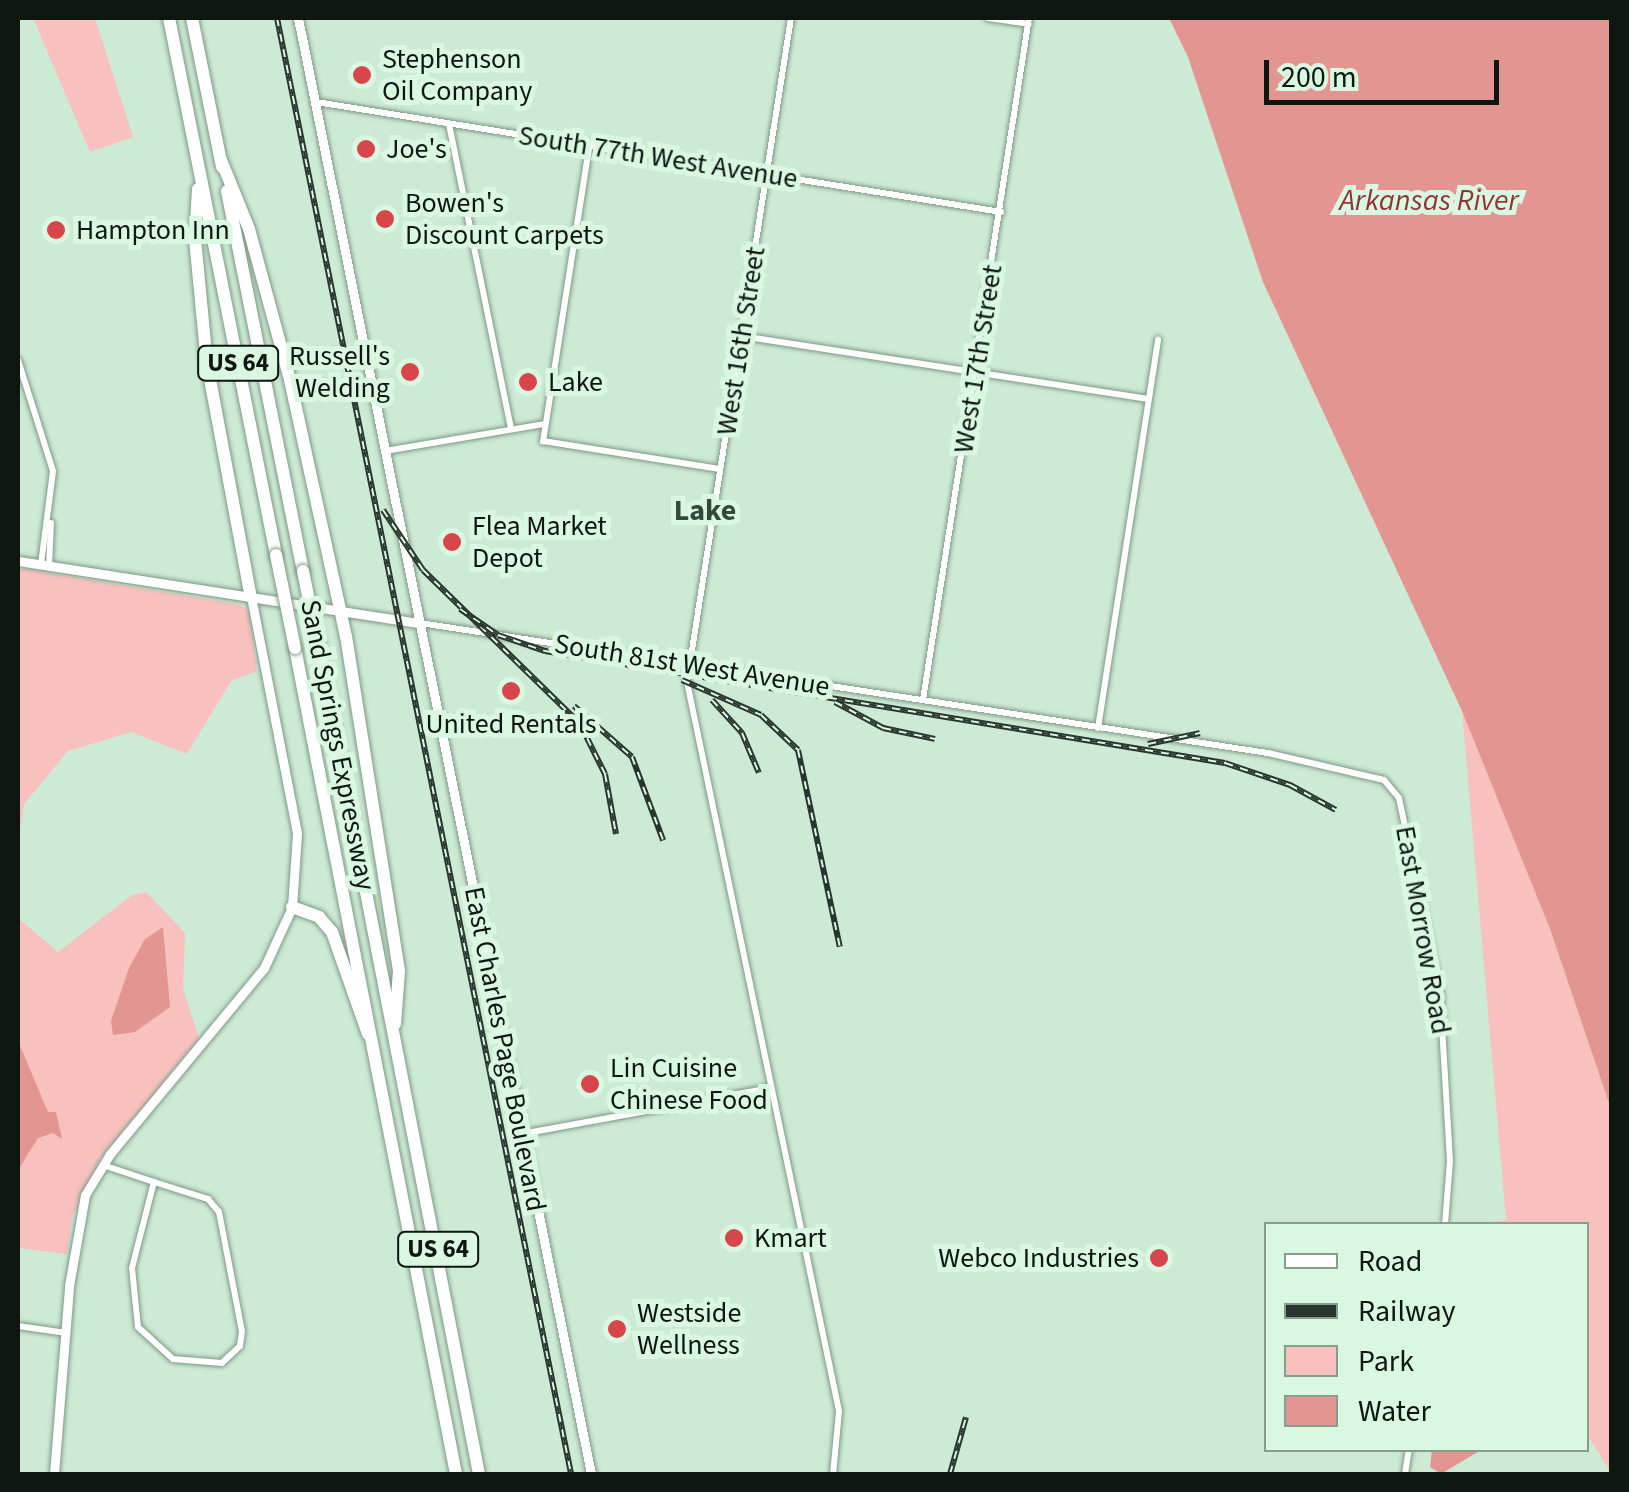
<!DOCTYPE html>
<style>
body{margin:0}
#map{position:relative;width:1629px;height:1492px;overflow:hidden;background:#cdead4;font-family:"Source Sans 3",sans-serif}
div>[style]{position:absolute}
.green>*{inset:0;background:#f8c1be}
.water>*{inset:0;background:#e29591}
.roads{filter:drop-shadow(0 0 2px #7e9985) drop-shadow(0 0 2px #7e9985)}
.street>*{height:6px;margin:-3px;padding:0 3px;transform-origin:3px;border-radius:3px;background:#fff}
.secondary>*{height:9px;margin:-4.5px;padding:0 4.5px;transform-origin:4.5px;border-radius:4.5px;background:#fff}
.highway>*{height:12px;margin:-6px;padding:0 6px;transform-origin:6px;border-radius:6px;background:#fff}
.rail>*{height:6px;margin-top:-3px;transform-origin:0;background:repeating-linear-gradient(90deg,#daf8e1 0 8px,#29362d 0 16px);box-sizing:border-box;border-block:2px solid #29362d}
.bridges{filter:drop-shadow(0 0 2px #7e9985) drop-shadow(0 0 2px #7e9985)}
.highway-bridge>*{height:12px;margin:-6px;padding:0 6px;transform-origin:6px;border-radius:6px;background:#fff}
.dots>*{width:28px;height:28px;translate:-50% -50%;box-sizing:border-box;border:5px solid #daf8e1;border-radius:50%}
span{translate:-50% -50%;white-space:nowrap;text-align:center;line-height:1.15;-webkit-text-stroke:10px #daf8e1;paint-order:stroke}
.shield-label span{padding:2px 8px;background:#daf8e1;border:2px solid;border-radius:8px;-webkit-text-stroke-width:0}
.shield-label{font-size:25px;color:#0d1710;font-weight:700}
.poi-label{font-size:28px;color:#0d1710}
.left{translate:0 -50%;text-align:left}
.right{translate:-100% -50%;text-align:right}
.street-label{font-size:28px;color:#0d1710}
.water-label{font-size:30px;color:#903536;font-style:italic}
.neighbourhood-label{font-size:30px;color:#314a39;font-weight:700}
.frame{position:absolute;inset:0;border:20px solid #0d1710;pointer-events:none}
.legend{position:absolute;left:1264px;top:1222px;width:325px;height:230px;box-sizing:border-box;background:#daf8e1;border:2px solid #889e8d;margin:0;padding:12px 18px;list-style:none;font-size:30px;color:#0d1710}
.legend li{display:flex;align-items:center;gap:20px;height:50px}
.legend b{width:50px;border:2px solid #889e8d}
.scale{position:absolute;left:1264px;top:60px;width:235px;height:45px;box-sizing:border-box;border:5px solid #0d1710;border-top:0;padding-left:12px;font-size:30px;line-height:35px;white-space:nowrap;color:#0d1710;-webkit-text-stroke:8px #daf8e1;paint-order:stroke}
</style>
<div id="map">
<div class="green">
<i style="clip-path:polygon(33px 18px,95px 18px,133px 137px,90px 152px)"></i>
<i style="clip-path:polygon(18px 568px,241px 605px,249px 611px,257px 671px,231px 681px,187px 754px,131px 732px,68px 751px,24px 804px,18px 843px)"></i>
<i style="clip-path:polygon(1462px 711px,1550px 929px,1611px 1109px,1611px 1473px,1587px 1434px,1586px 1224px,1474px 1224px,1506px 1220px)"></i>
<i style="clip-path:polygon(146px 892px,185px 933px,183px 989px,199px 1038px,100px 1159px,72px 1217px,67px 1254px,18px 1248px,18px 918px,58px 952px,132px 895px)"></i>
</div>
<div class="water">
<i style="clip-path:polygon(1169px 18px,1611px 18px,1611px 1109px,1550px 929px,1462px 711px,1263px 282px,1188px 57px)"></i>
<i style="clip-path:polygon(163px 927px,170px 1007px,135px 1032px,113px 1035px,111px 1021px,129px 968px,145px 939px)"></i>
<i style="clip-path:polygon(18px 1041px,48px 1112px,56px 1112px,62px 1139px,53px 1133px,38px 1138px,18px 1170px)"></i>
<i style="clip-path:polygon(1432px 1450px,1481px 1450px,1441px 1474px,1430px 1467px)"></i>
</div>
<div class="roads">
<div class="street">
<i style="left:791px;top:18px;width:672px;rotate:98.9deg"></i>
<i style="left:687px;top:682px;width:745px;rotate:78.22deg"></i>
<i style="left:839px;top:1411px;width:63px;rotate:95.4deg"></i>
<i style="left:988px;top:18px;width:41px;rotate:8.3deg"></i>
<i style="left:316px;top:102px;width:694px;rotate:9.12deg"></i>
<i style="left:449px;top:124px;width:310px;rotate:78.5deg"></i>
<i style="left:589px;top:148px;width:297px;rotate:98.9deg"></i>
<i style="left:543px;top:441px;width:179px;rotate:9deg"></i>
<i style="left:741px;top:336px;width:411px;rotate:8.8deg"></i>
<i style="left:18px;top:360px;width:116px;rotate:72.5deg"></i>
<i style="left:53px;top:471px;width:95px;rotate:97.3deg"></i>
<i style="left:385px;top:451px;width:161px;rotate:-9.6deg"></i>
<i style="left:49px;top:566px;width:43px;rotate:-87.3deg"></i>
<i style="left:420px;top:623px;width:858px;rotate:8.72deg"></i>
<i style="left:1268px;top:753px;width:119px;rotate:13.1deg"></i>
<i style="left:1384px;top:780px;width:23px;rotate:50deg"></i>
<i style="left:1399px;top:798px;width:198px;rotate:78.1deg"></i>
<i style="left:1440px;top:992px;width:169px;rotate:86.6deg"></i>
<i style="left:1450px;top:1161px;width:63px;rotate:94.5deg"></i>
<i style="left:923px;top:700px;width:690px;rotate:-81.17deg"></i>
<i style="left:1098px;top:728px;width:393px;rotate:-81.2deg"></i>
<i style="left:522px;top:1134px;width:251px;rotate:-10.5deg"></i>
<i style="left:103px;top:1165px;width:54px;rotate:18.4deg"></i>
<i style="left:154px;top:1182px;width:57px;rotate:17.5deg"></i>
<i style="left:208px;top:1199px;width:17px;rotate:50deg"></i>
<i style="left:219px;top:1212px;width:121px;rotate:79.1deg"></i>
<i style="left:242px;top:1331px;width:15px;rotate:98deg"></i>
<i style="left:240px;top:1346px;width:25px;rotate:137deg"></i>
<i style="left:222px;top:1363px;width:49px;rotate:-175.3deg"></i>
<i style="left:173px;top:1359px;width:47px;rotate:-137.6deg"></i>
<i style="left:138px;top:1327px;width:59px;rotate:-95.8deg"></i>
<i style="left:132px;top:1268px;width:89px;rotate:-75.7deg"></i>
<i style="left:18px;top:1326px;width:49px;rotate:8.3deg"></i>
<i style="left:1405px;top:1474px;width:24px;rotate:-81deg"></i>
</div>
<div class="secondary">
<i style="left:298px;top:18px;width:1485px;rotate:78.62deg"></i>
<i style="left:18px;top:561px;width:407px;rotate:8.8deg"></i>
<i style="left:54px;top:1474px;width:189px;rotate:-85.4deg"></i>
<i style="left:69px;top:1286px;width:92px;rotate:-80deg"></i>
<i style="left:85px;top:1195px;width:48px;rotate:-58.6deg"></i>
<i style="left:110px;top:1154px;width:241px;rotate:-50.4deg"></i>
<i style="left:264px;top:968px;width:67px;rotate:-65.3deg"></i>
<i style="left:292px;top:907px;width:74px;rotate:-86.1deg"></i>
<i style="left:297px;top:833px;width:240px;rotate:-101deg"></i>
</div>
<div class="highway">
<i style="left:169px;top:18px;width:548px;rotate:78.73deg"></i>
<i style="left:192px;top:18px;width:152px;rotate:78.6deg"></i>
<i style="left:221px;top:160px;width:74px;rotate:67.9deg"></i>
<i style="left:249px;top:229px;width:156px;rotate:74.8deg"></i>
<i style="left:290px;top:380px;width:262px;rotate:77.7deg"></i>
<i style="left:346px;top:636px;width:339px;rotate:81deg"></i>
<i style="left:399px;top:971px;width:53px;rotate:94.3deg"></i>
<i style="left:198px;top:189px;width:50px;rotate:93.4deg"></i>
<i style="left:195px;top:239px;width:125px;rotate:84.5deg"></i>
<i style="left:207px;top:363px;width:238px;rotate:79.4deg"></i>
<i style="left:227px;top:191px;width:388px;rotate:78.7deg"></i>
<i style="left:318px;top:645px;width:844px;rotate:79.01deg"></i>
<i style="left:295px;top:648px;width:842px;rotate:78.97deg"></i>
<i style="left:292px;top:907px;width:29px;rotate:20deg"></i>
<i style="left:319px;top:917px;width:20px;rotate:49deg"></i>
<i style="left:332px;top:932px;width:108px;rotate:70.6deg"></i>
</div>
</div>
<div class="rail">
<i style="left:277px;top:18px;width:1485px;rotate:78.58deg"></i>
<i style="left:383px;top:510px;width:72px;rotate:56.3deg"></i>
<i style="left:423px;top:570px;width:220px;rotate:44.4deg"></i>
<i style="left:580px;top:724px;width:56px;rotate:63.4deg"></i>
<i style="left:605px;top:774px;width:61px;rotate:79.6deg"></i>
<i style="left:460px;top:609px;width:46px;rotate:34.4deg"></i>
<i style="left:498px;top:635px;width:50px;rotate:18.8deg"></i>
<i style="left:545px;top:651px;width:689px;rotate:9.35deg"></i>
<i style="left:1225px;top:763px;width:69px;rotate:18.7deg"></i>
<i style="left:1290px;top:785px;width:52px;rotate:28.5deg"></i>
<i style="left:682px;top:680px;width:86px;rotate:23.9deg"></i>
<i style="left:761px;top:715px;width:51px;rotate:43.4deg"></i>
<i style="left:798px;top:750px;width:201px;rotate:78deg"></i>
<i style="left:712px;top:700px;width:45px;rotate:47.7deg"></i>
<i style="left:742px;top:733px;width:43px;rotate:67deg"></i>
<i style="left:835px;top:702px;width:55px;rotate:28.4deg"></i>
<i style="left:883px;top:728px;width:53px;rotate:11.9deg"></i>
<i style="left:574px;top:706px;width:77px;rotate:41.3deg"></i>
<i style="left:632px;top:757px;width:89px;rotate:69.5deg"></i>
<i style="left:1148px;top:744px;width:53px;rotate:-11.9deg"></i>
<i style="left:950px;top:1474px;width:59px;rotate:-74.3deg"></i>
</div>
<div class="bridges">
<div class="highway-bridge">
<i style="left:276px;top:555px;width:95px;rotate:78.5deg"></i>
<i style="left:303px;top:571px;width:76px;rotate:78.5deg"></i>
</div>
</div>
<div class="dots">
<i style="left:362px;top:75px;background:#d6464a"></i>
<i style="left:366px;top:149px;background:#d6464a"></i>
<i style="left:385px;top:219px;background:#d6464a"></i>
<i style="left:56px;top:230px;background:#d6464a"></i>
<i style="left:410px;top:372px;background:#d6464a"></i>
<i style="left:528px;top:382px;background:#d6464a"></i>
<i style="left:452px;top:542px;background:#d6464a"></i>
<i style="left:511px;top:691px;background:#d6464a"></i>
<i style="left:590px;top:1084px;background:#d6464a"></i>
<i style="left:734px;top:1238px;background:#d6464a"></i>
<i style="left:1159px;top:1258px;background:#d6464a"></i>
<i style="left:617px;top:1329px;background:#d6464a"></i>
</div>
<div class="shield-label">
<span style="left:238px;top:363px">US 64</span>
<span style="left:438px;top:1249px">US 64</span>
</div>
<div class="poi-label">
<span class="left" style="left:382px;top:75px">Stephenson<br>Oil Company</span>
<span class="left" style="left:386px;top:149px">Joe's</span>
<span class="left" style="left:405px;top:219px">Bowen's<br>Discount Carpets</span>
<span class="left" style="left:76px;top:230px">Hampton Inn</span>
<span class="right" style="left:390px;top:372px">Russell's<br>Welding</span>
<span class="left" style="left:548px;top:382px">Lake</span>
<span class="left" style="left:472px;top:542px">Flea Market<br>Depot</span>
<span style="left:511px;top:724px">United Rentals</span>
<span class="left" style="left:610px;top:1084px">Lin Cuisine<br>Chinese Food</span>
<span class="left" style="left:754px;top:1238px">Kmart</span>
<span class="right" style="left:1139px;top:1258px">Webco Industries</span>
<span class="left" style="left:637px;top:1329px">Westside<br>Wellness</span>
</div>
<div class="street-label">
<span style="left:658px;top:157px;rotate:9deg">South 77th West Avenue</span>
<span style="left:741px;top:341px;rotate:-81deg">West 16th Street</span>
<span style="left:978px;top:359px;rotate:-81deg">West 17th Street</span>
<span style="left:692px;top:665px;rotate:9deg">South 81st West Avenue</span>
<span style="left:338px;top:745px;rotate:79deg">Sand Springs Expressway</span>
<span style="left:1423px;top:930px;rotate:80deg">East Morrow Road</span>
<span style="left:505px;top:1049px;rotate:79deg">East Charles Page Boulevard</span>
</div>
<div class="water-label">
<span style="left:1429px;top:201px">Arkansas River</span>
</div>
<div class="neighbourhood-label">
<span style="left:705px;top:511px">Lake</span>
</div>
<div class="frame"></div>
<ul class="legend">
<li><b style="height:12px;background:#fff"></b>Road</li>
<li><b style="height:12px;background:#29362d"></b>Railway</li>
<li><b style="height:28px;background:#f8c1be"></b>Park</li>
<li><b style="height:28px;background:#e29591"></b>Water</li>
</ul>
<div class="scale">200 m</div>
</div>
